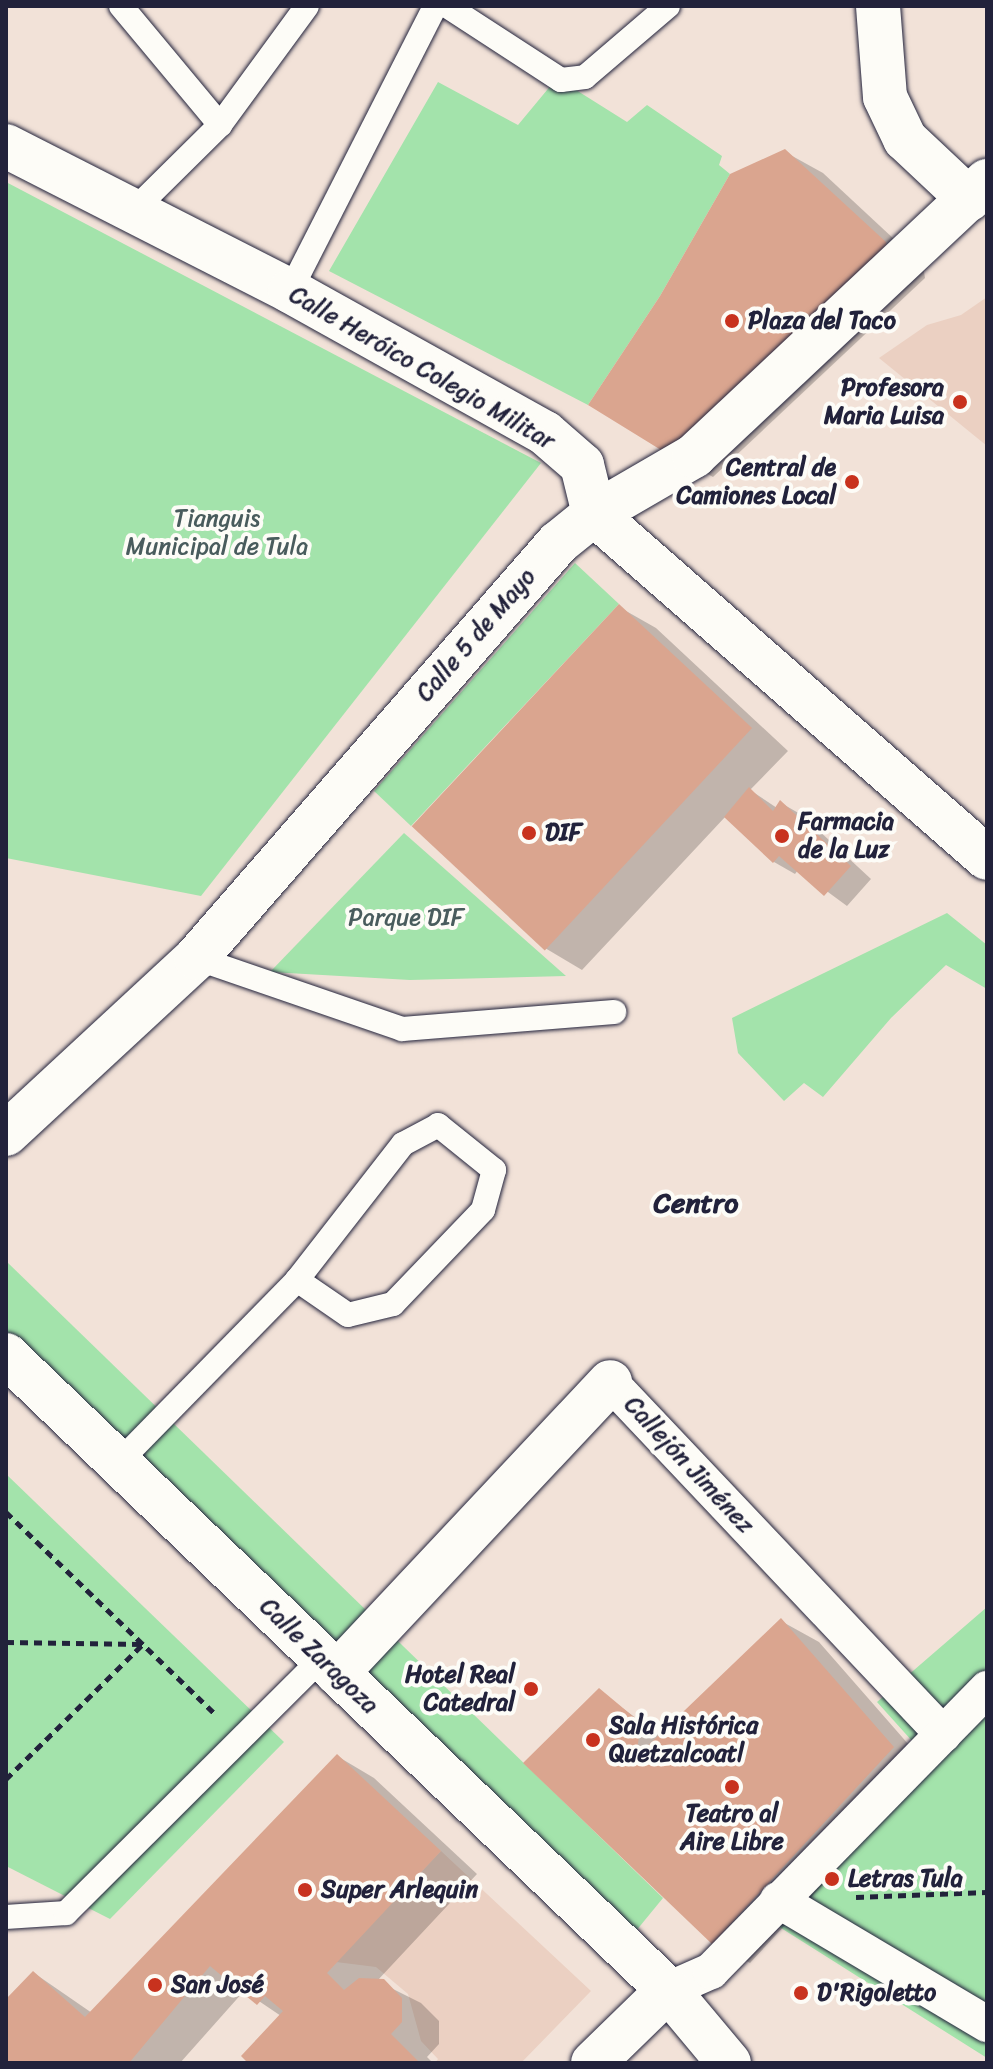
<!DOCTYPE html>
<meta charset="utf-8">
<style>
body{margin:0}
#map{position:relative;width:993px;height:2069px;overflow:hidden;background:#f2e2d8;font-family:Sriracha,sans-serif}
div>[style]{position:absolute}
.built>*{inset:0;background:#ebd0c2}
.green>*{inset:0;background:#a3e3ab}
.shadow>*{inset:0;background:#0003}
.building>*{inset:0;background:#daa58f;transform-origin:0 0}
.path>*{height:5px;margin-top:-2.5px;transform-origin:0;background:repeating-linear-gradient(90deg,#22223b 0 8px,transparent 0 14px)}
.roads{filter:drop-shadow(0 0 2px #22223b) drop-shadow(0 0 2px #22223b)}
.service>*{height:24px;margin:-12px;padding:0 12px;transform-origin:12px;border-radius:12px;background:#fdfcf7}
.pedestrian>*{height:36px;margin:-18px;padding:0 18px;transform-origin:18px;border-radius:18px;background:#fdfcf7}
.minor>*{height:44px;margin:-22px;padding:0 22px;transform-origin:22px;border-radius:22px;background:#fdfcf7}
.tertiary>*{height:44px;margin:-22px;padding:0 22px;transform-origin:22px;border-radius:22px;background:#fdfcf7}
.secondary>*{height:44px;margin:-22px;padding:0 22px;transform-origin:22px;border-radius:22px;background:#fdfcf7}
.dots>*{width:22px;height:22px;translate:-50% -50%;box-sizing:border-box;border:4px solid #fdfcf7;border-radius:50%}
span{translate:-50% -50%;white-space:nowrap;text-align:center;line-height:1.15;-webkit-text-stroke:8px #fdfcf7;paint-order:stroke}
.poi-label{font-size:24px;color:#22223b;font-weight:700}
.left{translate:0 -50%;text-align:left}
.right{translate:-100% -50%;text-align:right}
.street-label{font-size:24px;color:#22223b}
.park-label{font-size:24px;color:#495c5d}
.quarter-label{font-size:28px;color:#22223b;font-weight:700}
.frame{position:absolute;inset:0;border:8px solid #22223b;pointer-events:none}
</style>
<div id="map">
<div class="built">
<i style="clip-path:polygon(987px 297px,987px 446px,879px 358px,927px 325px,961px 315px)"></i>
<i style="clip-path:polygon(441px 1851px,591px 1991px,521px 2063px,435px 2063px,438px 2059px,421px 2041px,408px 1994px,376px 1967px,336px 1962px)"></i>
</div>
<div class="green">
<i style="clip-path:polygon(557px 78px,627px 122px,647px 105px,722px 156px,719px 165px,730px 174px,660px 296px,588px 405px,329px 271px,438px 82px,518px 125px)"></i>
<i style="clip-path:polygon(6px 182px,541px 463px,201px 896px,6px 858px)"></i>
<i style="clip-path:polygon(575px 563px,619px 604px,411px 826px,374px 791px)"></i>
<i style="clip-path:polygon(404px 833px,566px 976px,410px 980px,270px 972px)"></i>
<i style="clip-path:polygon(947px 913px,987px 945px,987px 989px,946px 965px,891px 1018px,823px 1097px,804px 1083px,784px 1101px,738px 1053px,732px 1018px)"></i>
<i style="clip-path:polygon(6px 1261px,663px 1898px,631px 1937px,144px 1473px,6px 1332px)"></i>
<i style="clip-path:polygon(6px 1474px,284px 1742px,110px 1919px,6px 1866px)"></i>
<i style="clip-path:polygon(987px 1607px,987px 2058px,754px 1911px,913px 1742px,877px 1702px)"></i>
</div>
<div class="shadow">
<i style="clip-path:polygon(785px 152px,823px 173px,923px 266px,925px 278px,713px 477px,675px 456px)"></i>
<i style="clip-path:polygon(619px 607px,656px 628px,788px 751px,750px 790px,777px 808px,781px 803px,802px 815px,871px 879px,847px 906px,798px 870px,795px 874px,774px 862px,726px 816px,582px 970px,545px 948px)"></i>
<i style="clip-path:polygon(781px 1621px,819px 1642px,930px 1769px,750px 1963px,713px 1942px,599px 1691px,662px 1737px)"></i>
<i style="clip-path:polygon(337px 1756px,374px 1778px,477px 1874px,377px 1981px,421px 2003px,439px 2021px,439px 2044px,427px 2057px,433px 2063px,251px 2063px,281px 2016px,244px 1991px,180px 2063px,6px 2063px,6px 2001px,34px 1973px,92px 2013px)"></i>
</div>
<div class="building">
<i style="clip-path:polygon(785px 149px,886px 242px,889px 256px,674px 458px,588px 405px,660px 296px,730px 174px)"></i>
<i style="left:619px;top:604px;width:182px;height:304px;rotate:43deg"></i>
<i style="clip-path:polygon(749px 787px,773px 811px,780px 800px,851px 866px,824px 896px,779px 856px,773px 863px,724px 817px)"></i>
<i style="clip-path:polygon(781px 1618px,894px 1747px,712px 1944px,523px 1763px,599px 1688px,641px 1723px,636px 1757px)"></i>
<i style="clip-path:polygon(337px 1754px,441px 1851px,327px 1973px,344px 1990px,359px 1978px,384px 1979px,402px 1998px,402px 2022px,391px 2034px,420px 2063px,248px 2063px,241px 2056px,283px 2011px,265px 1996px,257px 2005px,210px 1966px,129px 2063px,6px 2063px,6px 1999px,33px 1971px,85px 2017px)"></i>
</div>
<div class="path">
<i style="left:6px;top:1512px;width:291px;rotate:44deg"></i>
<i style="left:6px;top:1642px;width:136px;rotate:0.8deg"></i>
<i style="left:6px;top:1779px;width:192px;rotate:-44.6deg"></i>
<i style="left:856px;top:1897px;width:131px;rotate:-2.2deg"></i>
</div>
<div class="roads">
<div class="service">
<i style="left:121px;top:6px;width:155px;rotate:50.2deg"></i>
<i style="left:447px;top:6px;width:136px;rotate:33deg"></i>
<i style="left:561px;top:80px;width:24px;rotate:-7deg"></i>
<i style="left:585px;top:77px;width:109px;rotate:-40.5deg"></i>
<i style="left:133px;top:211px;width:122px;rotate:-44.7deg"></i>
<i style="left:220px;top:125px;width:147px;rotate:-53.8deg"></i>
<i style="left:290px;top:291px;width:320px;rotate:-63deg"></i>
<i style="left:196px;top:958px;width:218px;rotate:19deg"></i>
<i style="left:402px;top:1029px;width:213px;rotate:-4.6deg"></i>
<i style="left:118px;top:1463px;width:256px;rotate:-45.6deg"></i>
<i style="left:297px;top:1280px;width:172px;rotate:-52.1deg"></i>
<i style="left:403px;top:1144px;width:40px;rotate:-28deg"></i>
<i style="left:438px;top:1125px;width:72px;rotate:38.8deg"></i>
<i style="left:494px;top:1170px;width:41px;rotate:105.4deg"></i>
<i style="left:483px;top:1210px;width:130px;rotate:133.8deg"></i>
<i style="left:393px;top:1304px;width:46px;rotate:166.3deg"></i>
<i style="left:348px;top:1315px;width:62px;rotate:-145.5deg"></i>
<i style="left:6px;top:1917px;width:60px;rotate:-3.8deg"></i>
<i style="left:66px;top:1913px;width:360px;rotate:-44.9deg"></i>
</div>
<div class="pedestrian">
<i style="left:610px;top:1382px;width:485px;rotate:46.6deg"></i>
<i style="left:778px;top:1900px;width:243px;rotate:30.7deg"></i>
<i style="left:668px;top:1990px;width:47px;rotate:-23.8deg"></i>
<i style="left:711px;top:1971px;width:395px;rotate:-45.6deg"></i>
</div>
<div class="minor">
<i style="left:878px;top:6px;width:91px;rotate:85.6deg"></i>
<i style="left:885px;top:97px;width:47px;rotate:64.5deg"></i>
<i style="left:905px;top:139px;width:88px;rotate:43.2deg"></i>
<i style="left:6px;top:146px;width:319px;rotate:27deg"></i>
<i style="left:290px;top:291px;width:292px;rotate:29.1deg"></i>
<i style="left:545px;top:433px;width:49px;rotate:40.9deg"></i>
<i style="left:582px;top:465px;width:50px;rotate:76.2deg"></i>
<i style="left:594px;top:514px;width:522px;rotate:41.2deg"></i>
<i style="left:337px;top:1673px;width:399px;rotate:-46.8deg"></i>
</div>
<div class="tertiary">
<i style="left:6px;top:1134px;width:259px;rotate:-42.8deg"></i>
<i style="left:196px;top:958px;width:551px;rotate:-48.9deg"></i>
<i style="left:558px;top:543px;width:46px;rotate:-38.9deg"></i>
<i style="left:594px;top:514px;width:116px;rotate:-30.1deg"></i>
<i style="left:694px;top:456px;width:402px;rotate:-43.2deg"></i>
</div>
<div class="secondary">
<i style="left:6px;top:1355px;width:917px;rotate:43.81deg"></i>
<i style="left:668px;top:1990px;width:95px;rotate:50.1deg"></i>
<i style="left:593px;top:2063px;width:105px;rotate:-44.2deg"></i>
</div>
</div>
<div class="dots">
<i style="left:732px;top:321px;background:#c8321e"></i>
<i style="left:960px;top:402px;background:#c8321e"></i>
<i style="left:852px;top:482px;background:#c8321e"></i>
<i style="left:529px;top:833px;background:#c8321e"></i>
<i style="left:782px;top:836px;background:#c8321e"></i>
<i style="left:531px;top:1689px;background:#c8321e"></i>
<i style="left:593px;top:1740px;background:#c8321e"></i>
<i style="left:732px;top:1787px;background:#c8321e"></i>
<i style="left:832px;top:1879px;background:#c8321e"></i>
<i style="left:305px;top:1890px;background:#c8321e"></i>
<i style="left:155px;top:1985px;background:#c8321e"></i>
<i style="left:801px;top:1993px;background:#c8321e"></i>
</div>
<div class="poi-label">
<span class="left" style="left:748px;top:321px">Plaza del Taco</span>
<span class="right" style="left:944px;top:402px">Profesora<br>Maria Luisa</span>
<span class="right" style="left:836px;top:482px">Central de<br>Camiones Local</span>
<span class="left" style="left:798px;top:836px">Farmacia<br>de la Luz</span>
<span class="left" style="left:545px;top:833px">DIF</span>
<span class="right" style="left:515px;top:1689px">Hotel Real<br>Catedral</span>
<span class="left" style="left:609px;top:1740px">Sala Histórica<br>Quetzalcoatl</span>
<span style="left:732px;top:1828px">Teatro al<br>Aire Libre</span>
<span class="left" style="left:848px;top:1879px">Letras Tula</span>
<span class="left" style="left:321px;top:1890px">Super Arlequin</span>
<span class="left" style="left:171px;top:1985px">San José</span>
<span class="left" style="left:817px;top:1993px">D'Rigoletto</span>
</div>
<div class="street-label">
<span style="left:422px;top:368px;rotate:30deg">Calle Heróico Colegio Militar</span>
<span style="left:476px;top:635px;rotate:-49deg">Calle 5 de Mayo</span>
<span style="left:689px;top:1465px;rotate:47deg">Callejón Jiménez</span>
<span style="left:319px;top:1656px;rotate:44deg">Calle Zaragoza</span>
</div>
<div class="park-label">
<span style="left:217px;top:533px">Tianguis<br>Municipal de Tula</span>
<span style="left:406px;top:918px">Parque DIF</span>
</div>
<div class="quarter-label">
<span style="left:696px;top:1203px">Centro</span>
</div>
<div class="frame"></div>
</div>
